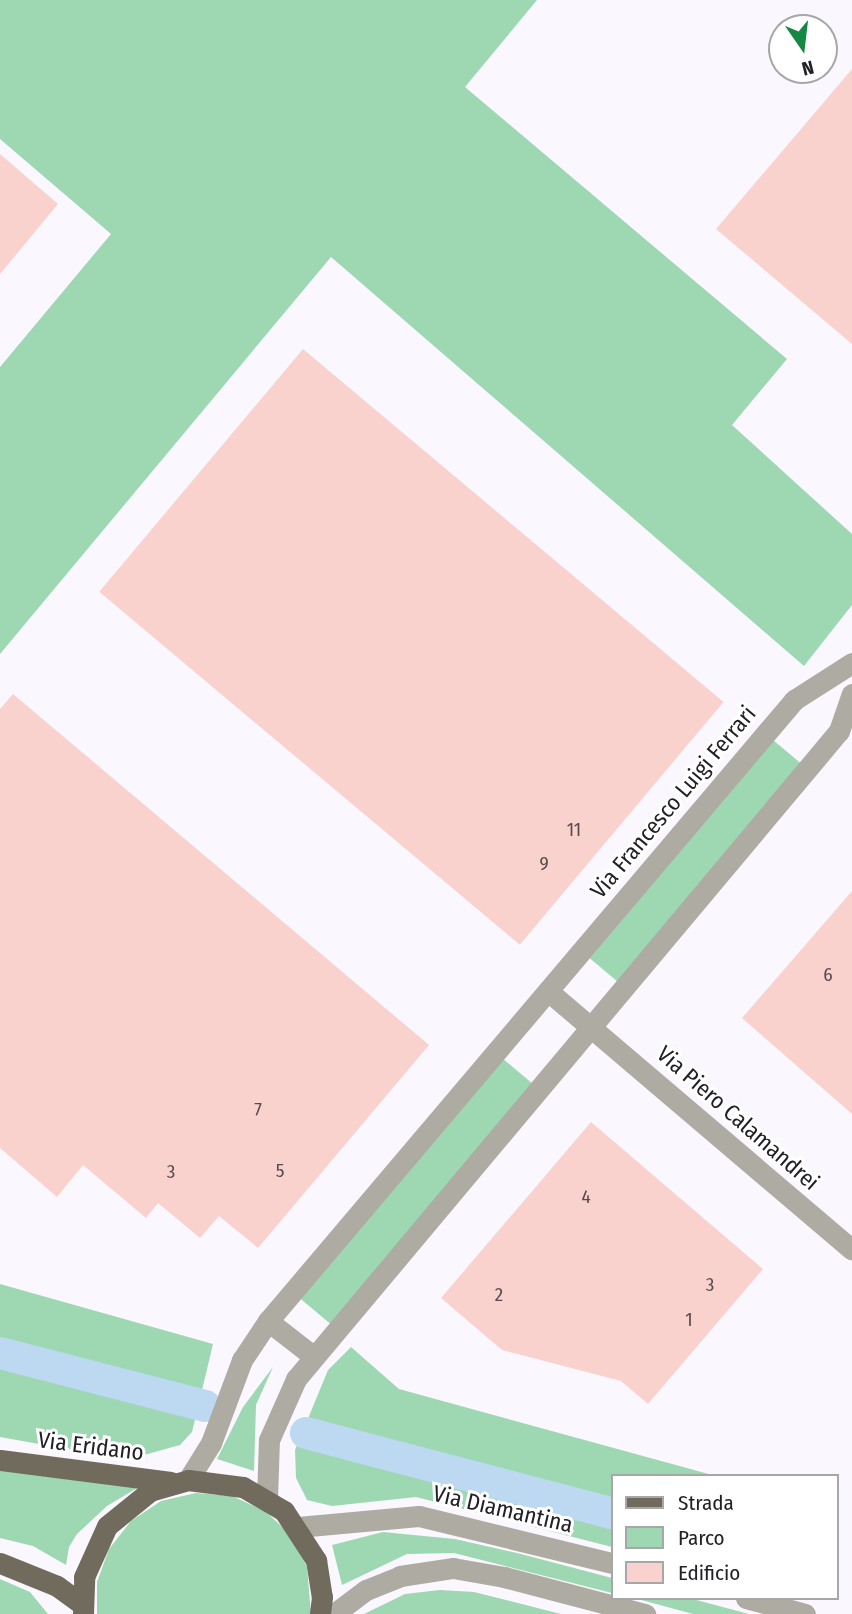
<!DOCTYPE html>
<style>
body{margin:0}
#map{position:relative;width:852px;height:1614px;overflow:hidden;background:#fbf7fe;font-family:"Fira Sans Condensed",sans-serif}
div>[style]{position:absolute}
.green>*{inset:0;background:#9ed8b3;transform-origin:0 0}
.canal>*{height:32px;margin:-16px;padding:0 16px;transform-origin:16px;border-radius:16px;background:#bdd8f1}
.building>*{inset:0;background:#f9d2cd;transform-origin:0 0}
.street>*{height:21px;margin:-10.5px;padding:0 10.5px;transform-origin:10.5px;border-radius:10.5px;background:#aeaba3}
.primary>*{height:21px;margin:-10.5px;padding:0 10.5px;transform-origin:10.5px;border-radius:10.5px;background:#716b5e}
span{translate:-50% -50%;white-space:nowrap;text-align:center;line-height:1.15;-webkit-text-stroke:6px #fff;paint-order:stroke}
.number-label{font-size:19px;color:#584c50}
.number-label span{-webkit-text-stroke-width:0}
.street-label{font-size:23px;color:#232026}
.legend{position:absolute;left:611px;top:1474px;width:228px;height:126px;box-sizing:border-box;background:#fff;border:2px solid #a7a6a8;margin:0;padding:9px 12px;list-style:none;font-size:21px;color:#232026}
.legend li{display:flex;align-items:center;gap:14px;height:35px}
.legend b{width:35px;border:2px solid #a7a6a8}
.north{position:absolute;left:768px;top:14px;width:70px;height:70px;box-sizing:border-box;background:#fff;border:2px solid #a7a6a8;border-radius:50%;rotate:166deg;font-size:19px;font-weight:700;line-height:28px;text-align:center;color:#232026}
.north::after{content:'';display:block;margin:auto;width:24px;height:32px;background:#158943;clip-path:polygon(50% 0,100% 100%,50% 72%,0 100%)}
</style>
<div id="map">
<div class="green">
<i style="clip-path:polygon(0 0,537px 0,465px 87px,787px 359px,732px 425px,852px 534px,852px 605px,804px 666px,331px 257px,0 654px,0 367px,111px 234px,0 139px)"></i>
<i style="left:773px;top:740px;width:39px;height:285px;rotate:40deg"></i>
<i style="left:502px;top:1058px;width:42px;height:314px;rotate:40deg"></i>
<i style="clip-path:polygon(0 1284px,213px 1344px,192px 1432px,180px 1445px,144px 1455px,67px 1449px,0 1437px)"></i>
<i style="clip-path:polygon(351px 1347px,399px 1389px,716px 1476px,612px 1476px,612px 1547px,416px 1497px,332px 1506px,307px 1500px,296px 1478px,295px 1450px,328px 1370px)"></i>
<i style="clip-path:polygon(273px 1367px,256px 1405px,254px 1471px,217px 1459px,243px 1407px)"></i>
<i style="clip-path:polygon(0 1470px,139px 1487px,107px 1506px,77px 1534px,69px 1547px,66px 1565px,33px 1546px,0 1538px)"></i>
<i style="clip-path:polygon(196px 1493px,232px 1496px,265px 1511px,291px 1535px,307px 1567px,311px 1614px,97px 1614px,97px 1582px,109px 1549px,131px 1521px,161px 1501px)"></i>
<i style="clip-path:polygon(383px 1532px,455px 1539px,521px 1554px,612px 1578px,612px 1593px,454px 1553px,407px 1554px,342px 1585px,332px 1545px)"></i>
<i style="clip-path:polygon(0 1579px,30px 1592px,48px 1614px,0 1614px)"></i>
<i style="clip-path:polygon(440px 1590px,474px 1592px,561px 1614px,364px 1614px,405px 1594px)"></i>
<i style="clip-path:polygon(634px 1598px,689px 1598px,749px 1614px,693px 1614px)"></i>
</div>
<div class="canal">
<i style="left:0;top:1353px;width:212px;rotate:14.5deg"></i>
<i style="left:306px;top:1433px;width:316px;rotate:14.7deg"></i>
</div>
<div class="building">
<i style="clip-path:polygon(852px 69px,852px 344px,716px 229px)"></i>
<i style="clip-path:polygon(0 154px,58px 204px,0 274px)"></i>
<i style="left:303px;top:349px;width:549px;height:317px;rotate:40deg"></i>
<i style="clip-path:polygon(13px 694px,429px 1045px,258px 1248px,219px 1216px,200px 1238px,158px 1203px,146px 1218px,83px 1165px,57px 1197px,0 1148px,0 709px)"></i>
<i style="clip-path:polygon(852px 891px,852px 1114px,742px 1018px)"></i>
<i style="clip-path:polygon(591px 1122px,763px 1269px,648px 1404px,621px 1381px,502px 1350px,441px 1298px)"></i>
</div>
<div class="street">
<i style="left:548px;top:991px;width:399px;rotate:40.4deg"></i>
<i style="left:268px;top:1321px;width:57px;rotate:37.9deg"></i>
<i style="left:188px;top:1480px;width:44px;rotate:-58.1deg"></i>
<i style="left:211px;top:1443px;width:89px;rotate:-69.5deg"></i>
<i style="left:242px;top:1360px;width:47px;rotate:-56.3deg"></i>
<i style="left:268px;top:1321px;width:814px;rotate:-49.73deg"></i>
<i style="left:794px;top:700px;width:69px;rotate:-32.5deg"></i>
<i style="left:267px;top:1499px;width:59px;rotate:-88.1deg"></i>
<i style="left:269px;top:1440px;width:67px;rotate:-66.1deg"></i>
<i style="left:296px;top:1379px;width:845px;rotate:-50.04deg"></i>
<i style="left:839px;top:731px;width:39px;rotate:-71deg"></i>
<i style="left:298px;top:1527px;width:121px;rotate:-5.2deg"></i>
<i style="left:419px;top:1516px;width:199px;rotate:13.7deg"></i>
<i style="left:746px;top:1598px;width:61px;rotate:15.2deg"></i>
<i style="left:334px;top:1614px;width:40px;rotate:-37deg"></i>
<i style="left:366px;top:1590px;width:37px;rotate:-22deg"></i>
<i style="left:400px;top:1576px;width:54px;rotate:-8.6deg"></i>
<i style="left:453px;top:1568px;width:52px;rotate:10deg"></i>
<i style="left:504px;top:1577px;width:146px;rotate:14.7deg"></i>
</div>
<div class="primary">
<i style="left:0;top:1460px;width:172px;rotate:7.3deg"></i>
<i style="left:0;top:1563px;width:61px;rotate:22deg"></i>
<i style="left:57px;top:1586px;width:31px;rotate:36deg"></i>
<i style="left:83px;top:1614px;width:37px;rotate:-88deg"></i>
<i style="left:84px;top:1577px;width:56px;rotate:-65.7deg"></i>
<i style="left:107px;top:1526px;width:55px;rotate:-39.1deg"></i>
<i style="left:150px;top:1491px;width:40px;rotate:-16deg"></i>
<i style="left:188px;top:1480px;width:55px;rotate:7.3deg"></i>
<i style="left:243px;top:1487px;width:48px;rotate:30.3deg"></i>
<i style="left:284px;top:1511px;width:59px;rotate:56.9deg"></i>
<i style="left:316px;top:1560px;width:37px;rotate:81deg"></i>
<i style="left:322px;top:1597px;width:17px;rotate:97deg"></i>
</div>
<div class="number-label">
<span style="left:574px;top:830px">11</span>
<span style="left:544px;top:864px">9</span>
<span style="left:828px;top:975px">6</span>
<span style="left:258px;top:1110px">7</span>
<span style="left:280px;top:1171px">5</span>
<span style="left:171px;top:1172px">3</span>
<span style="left:586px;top:1197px">4</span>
<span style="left:710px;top:1285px">3</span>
<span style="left:499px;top:1295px">2</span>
<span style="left:689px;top:1320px">1</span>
</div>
<div class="street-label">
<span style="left:673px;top:802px;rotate:-50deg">Via Francesco Luigi Ferrari</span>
<span style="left:738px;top:1118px;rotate:41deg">Via Piero Calamandrei</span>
<span style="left:91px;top:1446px;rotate:7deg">Via Eridano</span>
<span style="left:503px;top:1509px;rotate:13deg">Via Diamantina</span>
</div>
<ul class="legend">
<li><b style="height:9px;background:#716b5e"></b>Strada</li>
<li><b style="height:19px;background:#9ed8b3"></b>Parco</li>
<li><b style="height:19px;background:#f9d2cd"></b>Edificio</li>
</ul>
<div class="north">N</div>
</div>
